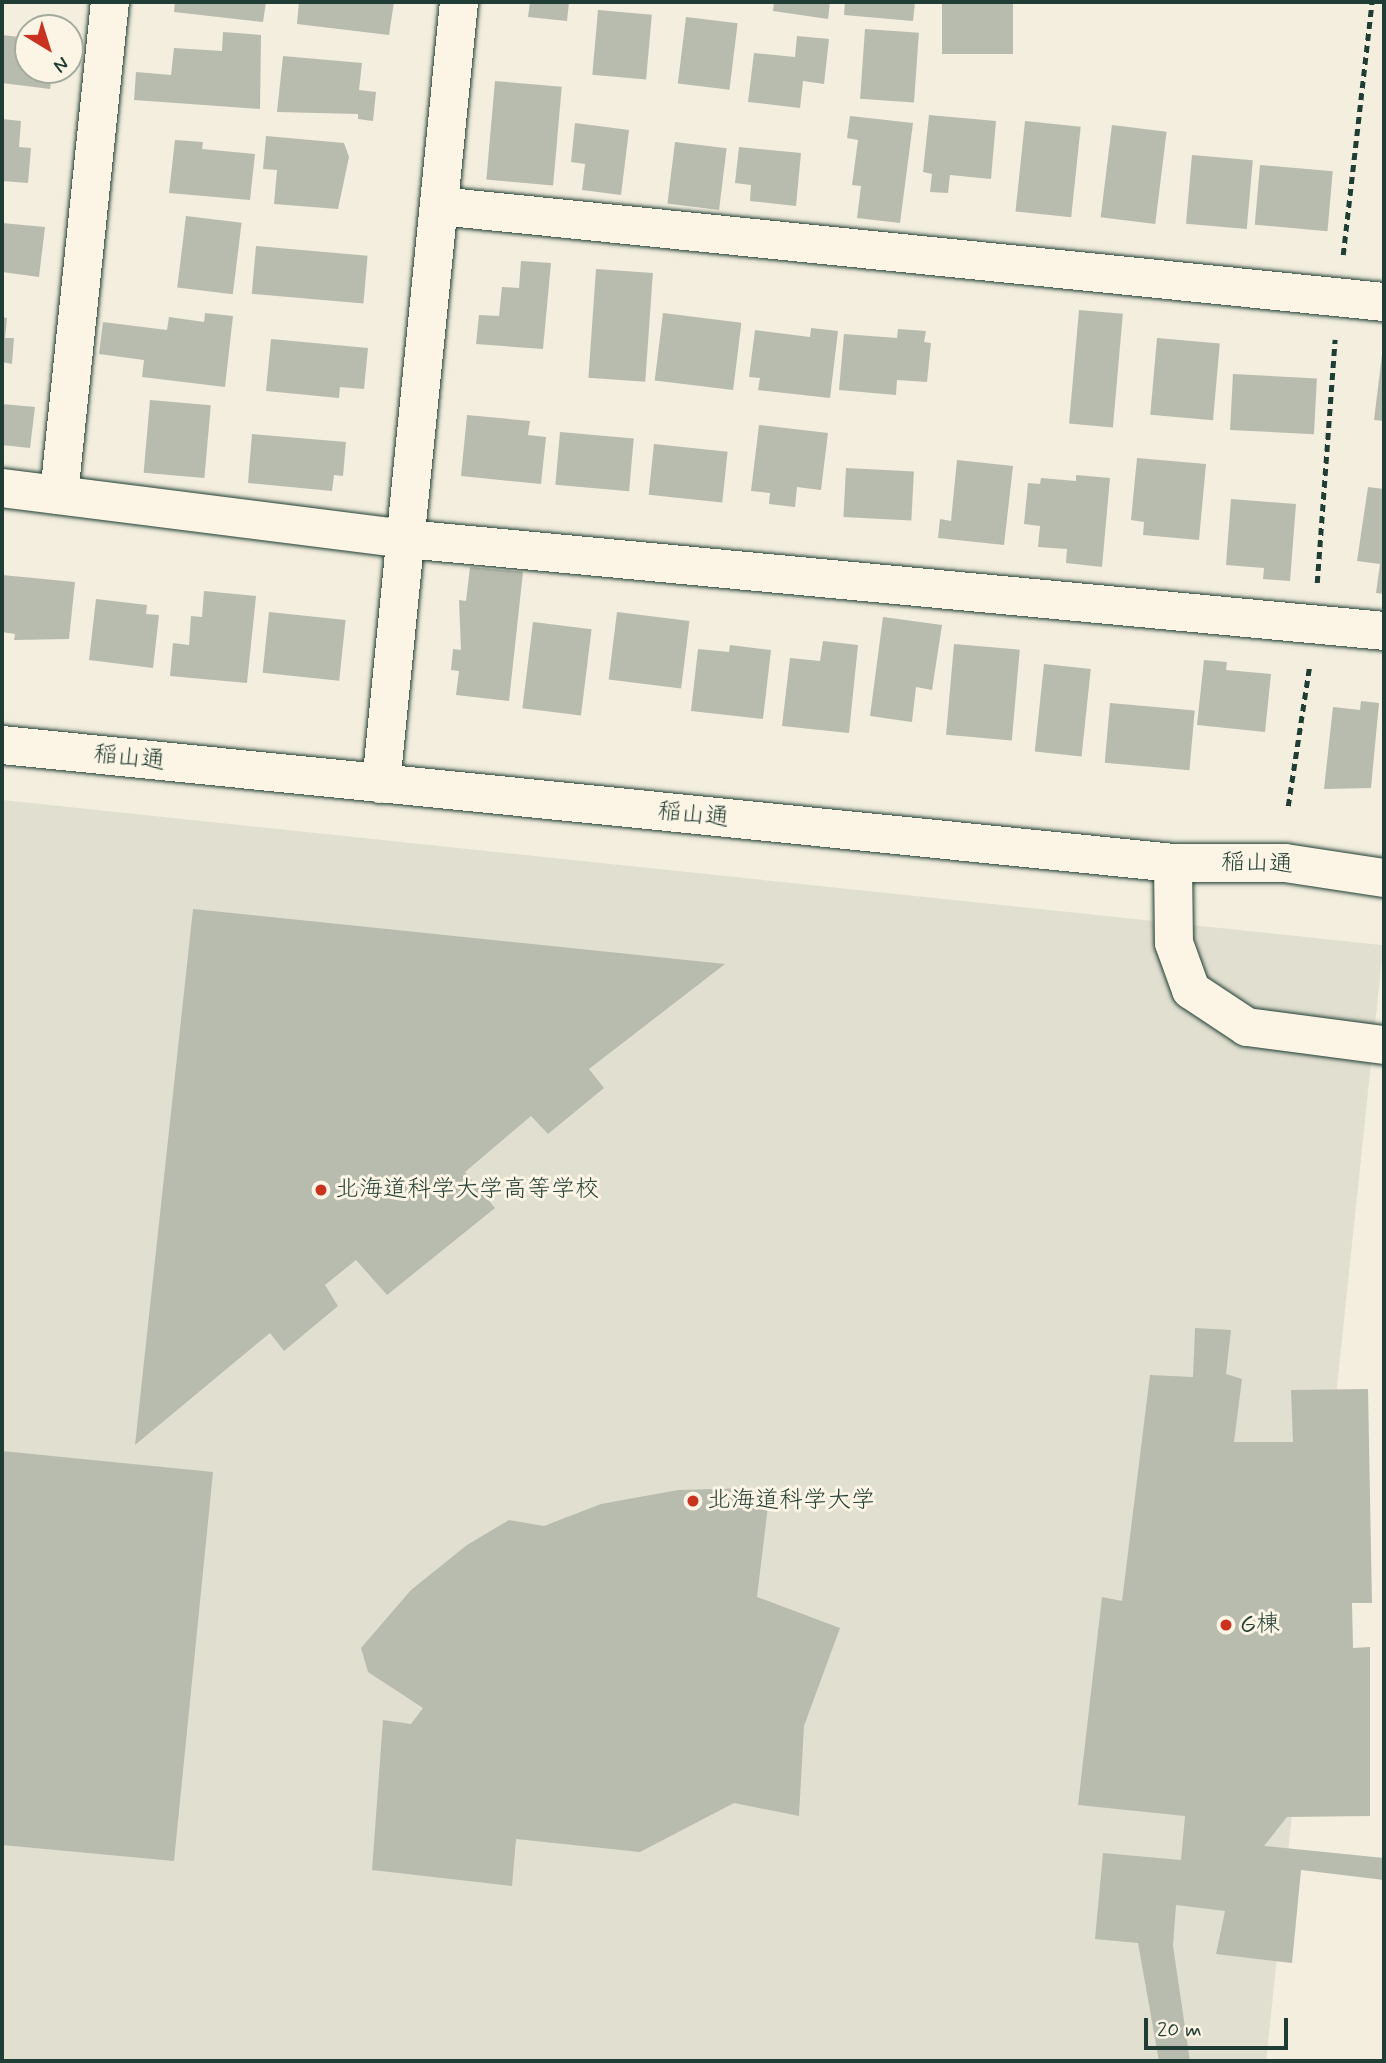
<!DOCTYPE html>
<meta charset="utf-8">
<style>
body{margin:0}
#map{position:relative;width:1386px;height:2063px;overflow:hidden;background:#f3eede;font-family:Mynerve,"Klee One",sans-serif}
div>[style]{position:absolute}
.built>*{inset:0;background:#e1dfd0;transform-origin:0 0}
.building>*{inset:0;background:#b8bcae;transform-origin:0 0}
.path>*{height:4.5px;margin-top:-2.25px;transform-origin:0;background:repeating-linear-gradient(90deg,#1f3d34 0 7px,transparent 0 12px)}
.roads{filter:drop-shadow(0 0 2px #1f3d34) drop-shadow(0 0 2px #1f3d34)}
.minor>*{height:38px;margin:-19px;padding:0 19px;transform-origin:19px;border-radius:19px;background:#fcf5e5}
.dots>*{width:19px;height:19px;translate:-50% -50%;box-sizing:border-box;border:4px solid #fcf5e5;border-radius:50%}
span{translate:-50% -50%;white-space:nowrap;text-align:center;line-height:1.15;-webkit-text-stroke:6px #fcf5e5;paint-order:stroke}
.street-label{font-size:24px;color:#1f3d34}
.poi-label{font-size:24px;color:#1f3d34}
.left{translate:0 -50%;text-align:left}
.frame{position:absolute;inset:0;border:4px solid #1f3d34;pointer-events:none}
.north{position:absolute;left:14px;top:14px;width:70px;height:70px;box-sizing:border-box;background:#fcf5e5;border:2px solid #a4ab9e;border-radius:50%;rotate:142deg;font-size:19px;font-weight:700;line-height:28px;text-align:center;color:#1f3d34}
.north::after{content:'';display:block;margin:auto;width:24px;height:32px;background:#c8321e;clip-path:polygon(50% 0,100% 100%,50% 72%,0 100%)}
.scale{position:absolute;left:1144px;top:2018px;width:144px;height:32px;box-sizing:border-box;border:4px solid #1f3d34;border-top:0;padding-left:9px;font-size:21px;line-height:24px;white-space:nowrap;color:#1f3d34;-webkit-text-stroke:5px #fcf5e5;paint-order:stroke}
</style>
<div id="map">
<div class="built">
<i style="left:2px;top:800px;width:1389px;height:1261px;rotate:6deg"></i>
</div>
<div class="building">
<i style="clip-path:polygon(175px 2px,266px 2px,263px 22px,174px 12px)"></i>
<i style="clip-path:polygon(299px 2px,394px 2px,389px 35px,297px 24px)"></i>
<i style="clip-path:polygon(530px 2px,569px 2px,567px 21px,528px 17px)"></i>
<i style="clip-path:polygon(774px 2px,830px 2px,828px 19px,773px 11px)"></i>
<i style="clip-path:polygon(845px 2px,915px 2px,913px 21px,844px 15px)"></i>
<i style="left:942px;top:2px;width:71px;height:52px"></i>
<i style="left:598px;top:10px;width:54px;height:65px;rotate:5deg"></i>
<i style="left:686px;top:17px;width:52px;height:67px;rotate:7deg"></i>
<i style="left:865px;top:29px;width:54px;height:70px;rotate:4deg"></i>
<i style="clip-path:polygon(223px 32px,261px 35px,260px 109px,134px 100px,136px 72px,171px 75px,174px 48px,222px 51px)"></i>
<i style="clip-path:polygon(2px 35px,28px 38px,28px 70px,53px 70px,50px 89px,2px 83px)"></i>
<i style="clip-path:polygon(797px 36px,829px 39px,824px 84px,803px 81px,800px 108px,748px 102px,754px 53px,795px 57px)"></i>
<i style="clip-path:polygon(283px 56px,362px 63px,359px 90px,376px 92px,373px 121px,358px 119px,358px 114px,277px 112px)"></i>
<i style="left:495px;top:81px;width:67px;height:99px;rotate:5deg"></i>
<i style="clip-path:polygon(929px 115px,996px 121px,991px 179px,950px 175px,948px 193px,930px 192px,932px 174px,923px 172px)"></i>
<i style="clip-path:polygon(850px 116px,913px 123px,900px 223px,857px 218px,861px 186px,852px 185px,858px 140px,847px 138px)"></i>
<i style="clip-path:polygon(2px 119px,21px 121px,19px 147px,31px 148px,28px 183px,2px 181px)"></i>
<i style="left:1025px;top:121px;width:56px;height:91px;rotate:6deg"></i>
<i style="clip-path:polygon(575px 123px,629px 130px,621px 195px,582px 190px,585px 164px,571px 162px)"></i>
<i style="left:1112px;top:125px;width:55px;height:93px;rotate:7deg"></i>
<i style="clip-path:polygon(266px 136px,344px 143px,349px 157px,338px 209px,274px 204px,277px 170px,263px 169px)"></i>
<i style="clip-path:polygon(175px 140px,203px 142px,202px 149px,255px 154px,250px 200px,169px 193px)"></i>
<i style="left:675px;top:142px;width:52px;height:62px;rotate:7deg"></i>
<i style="clip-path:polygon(739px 147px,801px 153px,796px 206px,750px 201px,751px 185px,735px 183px)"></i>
<i style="left:1192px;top:155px;width:61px;height:69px;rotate:5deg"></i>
<i style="left:1260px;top:165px;width:73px;height:60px;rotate:5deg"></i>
<i style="left:186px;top:216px;width:56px;height:72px;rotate:7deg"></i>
<i style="clip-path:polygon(2px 223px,45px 227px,39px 277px,2px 272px)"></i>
<i style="left:256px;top:246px;width:112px;height:48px;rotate:5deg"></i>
<i style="clip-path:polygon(521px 261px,551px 263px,543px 349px,476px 344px,479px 315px,499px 316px,502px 287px,519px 288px)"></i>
<i style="left:596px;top:269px;width:57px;height:109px;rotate:4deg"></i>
<i style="left:1079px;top:310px;width:44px;height:114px;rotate:5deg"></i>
<i style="clip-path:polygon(205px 313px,233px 316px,225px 387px,142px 377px,144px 360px,99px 354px,103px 322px,167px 330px,169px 317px,204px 322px)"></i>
<i style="left:663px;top:313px;width:79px;height:68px;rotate:7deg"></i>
<i style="clip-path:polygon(2px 317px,7px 318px,5px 338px,14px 338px,12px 364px,2px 362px)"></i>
<i style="clip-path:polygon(811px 328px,838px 331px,830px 398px,758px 390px,760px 378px,749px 377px,755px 330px,810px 337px)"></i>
<i style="clip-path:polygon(898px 329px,926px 331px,924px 342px,931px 343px,927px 382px,897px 380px,896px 395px,839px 390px,844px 334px,897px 338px)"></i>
<i style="left:1157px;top:338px;width:63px;height:77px;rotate:5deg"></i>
<i style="clip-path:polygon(271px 339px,368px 348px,364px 389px,340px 387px,339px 398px,266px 391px)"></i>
<i style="clip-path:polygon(1382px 355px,1384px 356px,1384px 421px,1374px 420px)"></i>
<i style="left:1233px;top:374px;width:84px;height:56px;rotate:3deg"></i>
<i style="left:150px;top:400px;width:61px;height:73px;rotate:5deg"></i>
<i style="clip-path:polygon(2px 404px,35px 407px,30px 448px,2px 445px)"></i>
<i style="clip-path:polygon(467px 415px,530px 421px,528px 435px,546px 437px,541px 484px,461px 476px)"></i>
<i style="clip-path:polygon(759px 425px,828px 433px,821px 490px,797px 487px,795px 507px,769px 504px,770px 493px,751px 491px)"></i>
<i style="left:560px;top:432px;width:74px;height:53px;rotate:5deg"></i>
<i style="clip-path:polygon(252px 434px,346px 442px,343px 476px,334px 475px,332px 491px,248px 483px)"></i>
<i style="left:654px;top:444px;width:74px;height:51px;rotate:6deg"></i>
<i style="clip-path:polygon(1137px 458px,1206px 464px,1199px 540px,1143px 535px,1144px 522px,1131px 520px)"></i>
<i style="clip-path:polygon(957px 460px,1013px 466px,1004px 545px,938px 538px,940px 519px,951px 521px)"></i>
<i style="left:846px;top:468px;width:68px;height:49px;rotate:3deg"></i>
<i style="clip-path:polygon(1076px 475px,1110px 478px,1102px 567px,1066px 563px,1067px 549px,1038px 547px,1040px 526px,1024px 524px,1028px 483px,1040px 484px,1041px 478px,1076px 481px)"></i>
<i style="clip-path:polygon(1368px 487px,1384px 489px,1384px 594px,1376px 593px,1380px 564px,1357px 561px)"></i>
<i style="clip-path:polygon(1231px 499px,1296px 504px,1290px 581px,1263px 579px,1264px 568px,1226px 565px)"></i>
<i style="clip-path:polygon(470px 567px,523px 572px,509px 701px,456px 695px,459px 671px,451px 670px,453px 649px,461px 650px,459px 600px,466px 601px)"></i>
<i style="clip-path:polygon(2px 575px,75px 582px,69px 639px,14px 640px,15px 634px,2px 632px)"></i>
<i style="clip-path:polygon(204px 591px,256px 596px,247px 683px,170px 676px,173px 643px,189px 645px,191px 616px,202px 617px)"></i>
<i style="clip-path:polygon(96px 599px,147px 605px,146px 614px,159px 615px,153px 668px,89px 660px)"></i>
<i style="left:269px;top:612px;width:77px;height:61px;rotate:6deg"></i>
<i style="left:617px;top:612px;width:73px;height:68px;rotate:7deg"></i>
<i style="clip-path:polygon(883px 617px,942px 625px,932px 690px,916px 687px,912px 722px,870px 716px)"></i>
<i style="left:533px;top:622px;width:59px;height:87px;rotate:7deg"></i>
<i style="clip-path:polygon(823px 641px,858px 645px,849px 733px,782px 726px,790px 658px,820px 661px)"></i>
<i style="left:954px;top:644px;width:66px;height:91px;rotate:5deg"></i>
<i style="clip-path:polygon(730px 645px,771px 650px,763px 719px,691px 711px,698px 649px,729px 652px)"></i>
<i style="clip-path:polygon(1204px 660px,1227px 662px,1226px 670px,1271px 674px,1265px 732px,1197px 725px)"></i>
<i style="left:1044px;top:664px;width:47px;height:88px;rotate:6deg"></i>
<i style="clip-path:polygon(1361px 701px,1379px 703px,1371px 788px,1324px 789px,1333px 707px,1360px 710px)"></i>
<i style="left:1110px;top:703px;width:85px;height:60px;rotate:5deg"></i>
<i style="clip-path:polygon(193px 909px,725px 964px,589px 1069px,604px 1088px,548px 1134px,531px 1116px,465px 1172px,495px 1208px,387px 1295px,356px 1260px,325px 1285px,338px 1306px,284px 1351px,270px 1333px,135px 1445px)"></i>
<i style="clip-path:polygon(1195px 1328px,1231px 1330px,1226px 1374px,1242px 1379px,1234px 1442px,1293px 1442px,1291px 1390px,1368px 1389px,1372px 1603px,1352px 1603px,1353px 1648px,1370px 1647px,1370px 1816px,1287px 1817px,1264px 1846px,1384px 1858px,1384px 1880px,1301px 1870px,1292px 1963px,1216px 1954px,1225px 1911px,1176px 1905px,1173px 1946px,1190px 2061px,1159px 2061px,1138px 1943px,1095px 1939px,1103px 1853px,1181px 1860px,1185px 1816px,1078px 1805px,1102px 1597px,1122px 1601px,1150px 1375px,1193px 1377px)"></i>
<i style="clip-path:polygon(2px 1451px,213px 1472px,174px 1861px,2px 1845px)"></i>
<i style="clip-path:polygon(753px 1488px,768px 1506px,757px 1597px,840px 1628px,804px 1726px,799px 1816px,734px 1803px,640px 1852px,516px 1839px,512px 1886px,372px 1870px,383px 1720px,411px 1724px,423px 1708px,368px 1672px,361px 1648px,411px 1590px,467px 1545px,509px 1520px,544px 1526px,601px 1504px,678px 1490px)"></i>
</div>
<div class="path">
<i style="left:1343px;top:255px;width:255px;rotate:-83.5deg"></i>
<i style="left:1317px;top:583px;width:244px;rotate:-85.8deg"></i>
<i style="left:1288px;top:806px;width:140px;rotate:-81.3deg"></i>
</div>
<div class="roads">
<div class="minor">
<i style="left:439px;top:206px;width:950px;rotate:5.8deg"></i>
<i style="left:2px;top:488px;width:407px;rotate:7.2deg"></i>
<i style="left:406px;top:539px;width:982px;rotate:5.37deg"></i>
<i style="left:59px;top:495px;width:496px;rotate:-84.1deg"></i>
<i style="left:2px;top:745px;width:1177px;rotate:5.75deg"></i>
<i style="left:1173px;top:863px;width:112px"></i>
<i style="left:1285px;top:863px;width:100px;rotate:8.6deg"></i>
<i style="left:381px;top:784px;width:786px;rotate:-84.3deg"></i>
<i style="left:1173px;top:863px;width:80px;rotate:89.3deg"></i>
<i style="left:1174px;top:943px;width:50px;rotate:70.1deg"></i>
<i style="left:1191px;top:990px;width:67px;rotate:33.5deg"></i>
<i style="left:1247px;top:1027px;width:138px;rotate:7.5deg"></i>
</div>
</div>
<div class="dots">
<i style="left:321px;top:1190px;background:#c8321e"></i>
<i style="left:693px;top:1501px;background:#c8321e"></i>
<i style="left:1226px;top:1625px;background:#c8321e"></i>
</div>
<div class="street-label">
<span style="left:129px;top:758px;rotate:6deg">稲山通</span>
<span style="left:693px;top:815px;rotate:6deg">稲山通</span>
<span style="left:1257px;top:864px;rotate:2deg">稲山通</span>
</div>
<div class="poi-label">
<span class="left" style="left:335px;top:1190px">北海道科学大学高等学校</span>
<span class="left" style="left:707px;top:1501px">北海道科学大学</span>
<span class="left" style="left:1240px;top:1625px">G棟</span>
</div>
<div class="frame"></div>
<div class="north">N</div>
<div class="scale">20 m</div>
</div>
